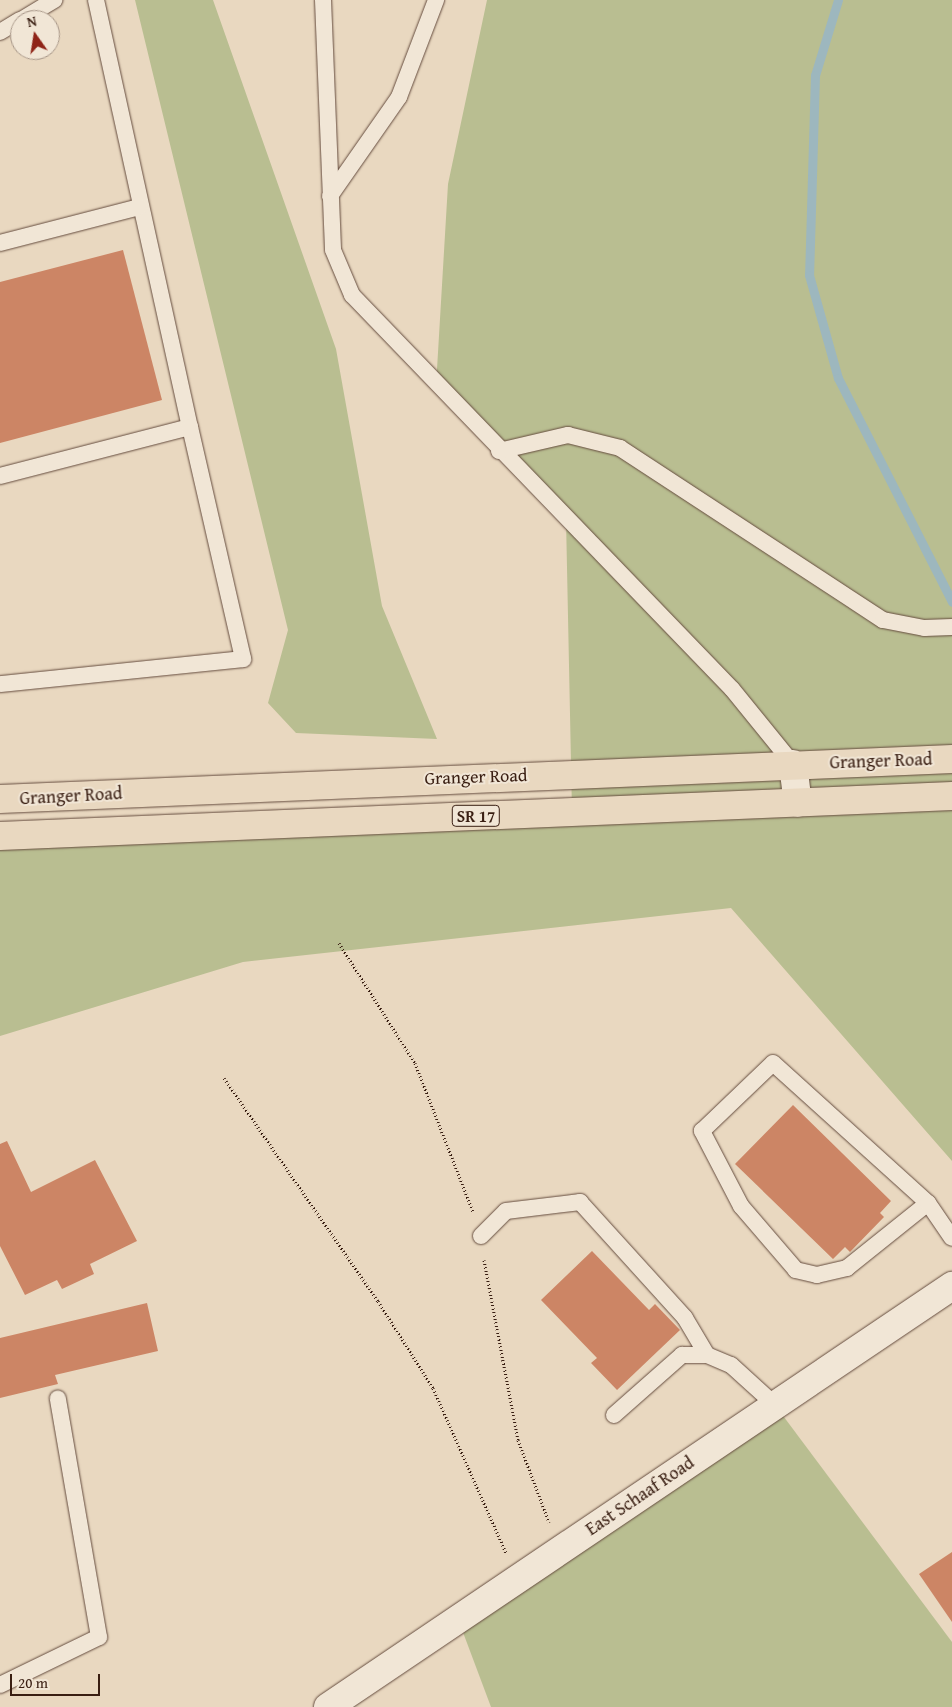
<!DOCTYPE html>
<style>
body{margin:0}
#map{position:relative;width:952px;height:1707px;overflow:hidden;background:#e9d8c0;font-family:"Gentium Book Plus",serif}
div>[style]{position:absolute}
.green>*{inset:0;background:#b9be91}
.stream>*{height:9px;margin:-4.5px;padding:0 4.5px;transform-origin:4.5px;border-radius:4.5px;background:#9db7be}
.building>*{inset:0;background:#cc8565}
.path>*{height:3px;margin-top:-1.5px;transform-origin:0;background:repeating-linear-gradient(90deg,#391e12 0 1px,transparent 0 3.5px)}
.roads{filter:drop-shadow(0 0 1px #654c3e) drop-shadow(0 0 1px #654c3e)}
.service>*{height:16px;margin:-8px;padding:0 8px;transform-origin:8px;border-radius:8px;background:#f1e6d6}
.minor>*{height:28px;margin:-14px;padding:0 14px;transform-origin:14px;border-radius:14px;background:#f1e6d6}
.tertiary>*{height:28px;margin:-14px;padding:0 14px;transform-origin:14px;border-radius:14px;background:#f1e6d6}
.primary>*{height:28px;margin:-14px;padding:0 14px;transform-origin:14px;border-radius:14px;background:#e9d8c0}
span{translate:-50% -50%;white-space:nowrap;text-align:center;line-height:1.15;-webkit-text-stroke:4px #f1e6d6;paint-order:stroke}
.shield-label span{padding:1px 4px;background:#f1e6d6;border:1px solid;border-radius:4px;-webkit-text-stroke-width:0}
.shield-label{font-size:16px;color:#391e12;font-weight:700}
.street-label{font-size:18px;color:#391e12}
.north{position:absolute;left:10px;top:10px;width:50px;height:50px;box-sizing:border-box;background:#f1e6d6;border:1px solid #a79688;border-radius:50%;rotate:347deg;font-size:14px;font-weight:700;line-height:20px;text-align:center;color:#391e12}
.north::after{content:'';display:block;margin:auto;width:18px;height:22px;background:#8f2418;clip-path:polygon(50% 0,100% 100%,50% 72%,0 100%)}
.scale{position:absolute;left:10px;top:1674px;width:90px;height:22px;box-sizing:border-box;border:2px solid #391e12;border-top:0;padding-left:6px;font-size:15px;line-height:18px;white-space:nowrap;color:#391e12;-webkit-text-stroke:4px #f1e6d6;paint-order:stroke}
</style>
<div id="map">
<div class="green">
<i style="clip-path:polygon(135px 0,213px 0,336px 349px,382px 606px,437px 739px,296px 733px,268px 703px,288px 630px)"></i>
<i style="clip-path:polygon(487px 0,952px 0,952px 1161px,731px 908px,243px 962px,0 1036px,0 836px,572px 812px,566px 519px,436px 386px,448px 184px)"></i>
<i style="clip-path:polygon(775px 1405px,952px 1642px,952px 1707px,491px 1707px,458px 1619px)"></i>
</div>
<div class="stream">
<i style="left:838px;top:0;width:78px;rotate:107deg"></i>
<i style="left:815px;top:75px;width:200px;rotate:91.7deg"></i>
<i style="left:809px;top:275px;width:107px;rotate:74.3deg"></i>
<i style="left:838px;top:378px;width:251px;rotate:63deg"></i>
</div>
<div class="building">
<i style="clip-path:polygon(123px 250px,162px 400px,0 443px,0 282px)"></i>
<i style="clip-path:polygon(793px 1105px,891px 1201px,880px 1213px,884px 1217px,850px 1252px,845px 1247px,833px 1259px,735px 1164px)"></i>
<i style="clip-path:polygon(7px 1141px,31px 1192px,95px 1160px,137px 1241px,90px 1264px,94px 1274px,62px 1289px,57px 1280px,25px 1295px,0 1246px,0 1144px)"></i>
<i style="clip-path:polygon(592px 1251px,649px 1310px,655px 1304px,680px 1330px,617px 1390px,591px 1363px,597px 1358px,541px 1300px)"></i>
<i style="clip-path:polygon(147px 1303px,158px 1351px,55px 1375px,58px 1384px,0 1398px,0 1338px)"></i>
<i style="clip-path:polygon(952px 1552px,952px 1622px,919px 1574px)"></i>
</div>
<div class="path">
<i style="left:339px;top:943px;width:142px;rotate:57.7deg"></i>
<i style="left:415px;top:1063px;width:160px;rotate:68.7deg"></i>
<i style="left:224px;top:1078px;width:271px;rotate:55.4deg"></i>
<i style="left:378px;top:1301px;width:103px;rotate:57.7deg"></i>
<i style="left:433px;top:1388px;width:180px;rotate:66.1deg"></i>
<i style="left:484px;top:1260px;width:183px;rotate:79.3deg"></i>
<i style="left:518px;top:1440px;width:88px;rotate:69.3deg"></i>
</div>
<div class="roads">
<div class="service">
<i style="left:96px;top:0;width:437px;rotate:77.6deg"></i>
<i style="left:323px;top:0;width:250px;rotate:87.7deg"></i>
<i style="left:333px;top:250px;width:49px;rotate:67.1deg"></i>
<i style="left:352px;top:295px;width:547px;rotate:46.04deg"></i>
<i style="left:732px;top:689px;width:97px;rotate:50.9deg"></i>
<i style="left:21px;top:20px;width:39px;rotate:-31deg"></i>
<i style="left:0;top:32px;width:23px;rotate:-31deg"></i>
<i style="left:330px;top:196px;width:121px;rotate:-55.1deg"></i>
<i style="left:399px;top:97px;width:104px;rotate:-69.1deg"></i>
<i style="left:0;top:243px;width:144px;rotate:-14.5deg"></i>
<i style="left:499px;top:451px;width:71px;rotate:-13.1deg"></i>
<i style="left:568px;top:435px;width:54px;rotate:14deg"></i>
<i style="left:620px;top:448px;width:314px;rotate:33.2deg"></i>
<i style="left:883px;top:620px;width:42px;rotate:11deg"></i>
<i style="left:924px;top:628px;width:28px;rotate:-2deg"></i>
<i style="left:0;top:476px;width:196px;rotate:-14.5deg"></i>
<i style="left:190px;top:427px;width:238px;rotate:77.1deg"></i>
<i style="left:243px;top:659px;width:244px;rotate:174.1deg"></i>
<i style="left:928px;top:1203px;width:104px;rotate:141.3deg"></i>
<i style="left:847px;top:1268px;width:31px;rotate:167deg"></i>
<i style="left:817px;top:1275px;width:22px;rotate:-167deg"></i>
<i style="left:796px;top:1270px;width:84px;rotate:-130.7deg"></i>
<i style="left:741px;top:1206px;width:85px;rotate:-117.5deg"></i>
<i style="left:702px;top:1131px;width:98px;rotate:-43.8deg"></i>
<i style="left:773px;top:1063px;width:209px;rotate:42.1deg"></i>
<i style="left:928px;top:1203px;width:42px;rotate:55.6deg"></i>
<i style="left:481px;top:1236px;width:35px;rotate:-45deg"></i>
<i style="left:506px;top:1211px;width:75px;rotate:-6.9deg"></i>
<i style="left:580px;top:1202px;width:156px;rotate:47.8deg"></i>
<i style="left:685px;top:1318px;width:43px;rotate:59.3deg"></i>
<i style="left:614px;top:1415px;width:91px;rotate:-41.4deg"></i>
<i style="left:682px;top:1355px;width:25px"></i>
<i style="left:707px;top:1355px;width:26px;rotate:23deg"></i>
<i style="left:731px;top:1365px;width:59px;rotate:42.3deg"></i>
<i style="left:0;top:1685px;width:110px;rotate:-25.9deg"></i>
<i style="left:99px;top:1637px;width:242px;rotate:-99.8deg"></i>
</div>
<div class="minor">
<i style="left:793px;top:764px;width:39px;rotate:83deg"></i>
</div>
<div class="tertiary">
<i style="left:328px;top:1707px;width:753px;rotate:-34.01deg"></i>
</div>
<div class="primary">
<i style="left:0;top:799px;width:953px;rotate:-2.41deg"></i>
<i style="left:0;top:836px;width:953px;rotate:-2.41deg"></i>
</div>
</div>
<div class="shield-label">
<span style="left:476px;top:816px">SR 17</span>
</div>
<div class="street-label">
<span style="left:881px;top:761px;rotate:-2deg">Granger Road</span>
<span style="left:476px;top:777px;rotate:-2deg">Granger Road</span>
<span style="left:71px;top:796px;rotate:-3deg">Granger Road</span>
<span style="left:640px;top:1496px;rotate:-34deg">East Schaaf Road</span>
</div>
<div class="north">N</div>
<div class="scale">20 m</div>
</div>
